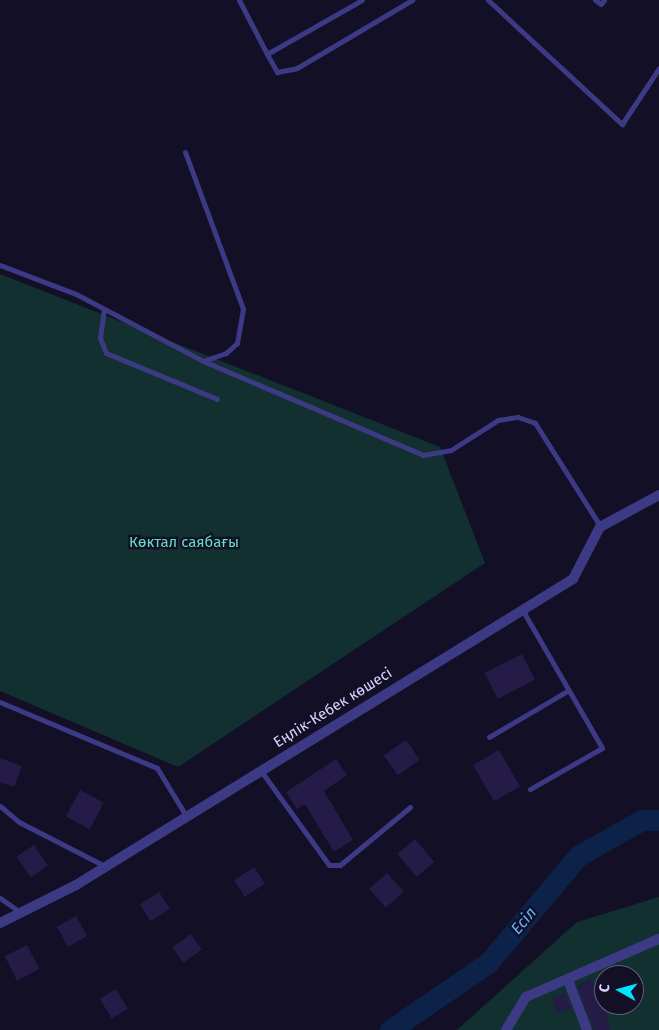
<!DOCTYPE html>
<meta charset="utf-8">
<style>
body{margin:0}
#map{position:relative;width:659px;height:1030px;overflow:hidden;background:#130f26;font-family:"Fira Sans",sans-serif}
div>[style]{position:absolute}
.green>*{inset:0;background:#12302f}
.river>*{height:21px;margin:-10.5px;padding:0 10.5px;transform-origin:10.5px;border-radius:10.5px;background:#0c2248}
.building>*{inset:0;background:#241b47;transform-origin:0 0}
.service>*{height:5px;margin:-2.5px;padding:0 2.5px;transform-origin:2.5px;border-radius:2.5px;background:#3d3a85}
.minor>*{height:10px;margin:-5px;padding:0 5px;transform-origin:5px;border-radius:5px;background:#3d3a85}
span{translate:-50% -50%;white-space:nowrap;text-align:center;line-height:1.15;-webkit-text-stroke:4.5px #130f26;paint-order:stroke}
.park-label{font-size:15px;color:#5fe0c0}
.street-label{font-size:15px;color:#d9d4ff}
.water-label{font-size:16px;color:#62b6ff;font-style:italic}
.north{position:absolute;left:594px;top:965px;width:50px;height:50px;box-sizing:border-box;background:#130f26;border:1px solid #625e7d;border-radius:50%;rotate:277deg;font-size:14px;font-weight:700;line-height:20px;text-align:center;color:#d9d4ff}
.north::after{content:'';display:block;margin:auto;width:18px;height:22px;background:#00e5ff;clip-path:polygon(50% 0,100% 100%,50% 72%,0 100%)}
</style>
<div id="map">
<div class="green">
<i style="clip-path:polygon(0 274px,440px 447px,485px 563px,178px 767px,0 691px)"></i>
<i style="clip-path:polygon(evenodd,659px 897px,659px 1030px,457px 1030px,577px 922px,659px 897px,604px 975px,634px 975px,634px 1005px,604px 1005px,604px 975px)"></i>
</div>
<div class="river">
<i style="left:390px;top:1030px;width:119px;rotate:-34.4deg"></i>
<i style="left:488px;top:963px;width:140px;rotate:-49.9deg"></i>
<i style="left:578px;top:856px;width:73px;rotate:-29.4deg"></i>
<i style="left:642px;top:820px;width:17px"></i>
</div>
<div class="building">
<i style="left:522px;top:654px;width:29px;height:42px;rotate:63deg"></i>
<i style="left:406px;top:740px;width:24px;height:27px;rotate:55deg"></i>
<i style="left:499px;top:750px;width:42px;height:30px;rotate:60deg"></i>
<i style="clip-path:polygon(0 758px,22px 766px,14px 787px,0 782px)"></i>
<i style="clip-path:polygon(336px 759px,347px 775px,324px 791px,353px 840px,334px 852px,305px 804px,297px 809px,286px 792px)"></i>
<i style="left:80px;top:790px;width:27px;height:30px;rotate:28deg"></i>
<i style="left:415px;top:839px;width:30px;height:23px;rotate:50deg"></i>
<i style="left:34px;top:845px;width:25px;height:21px;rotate:56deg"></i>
<i style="left:254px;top:867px;width:20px;height:24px;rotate:57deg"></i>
<i style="left:387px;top:873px;width:25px;height:24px;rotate:48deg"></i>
<i style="left:159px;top:892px;width:20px;height:23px;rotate:57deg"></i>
<i style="left:76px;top:916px;width:23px;height:22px;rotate:61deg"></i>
<i style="left:191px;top:934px;width:19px;height:23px;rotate:55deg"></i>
<i style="left:27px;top:945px;width:27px;height:25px;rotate:63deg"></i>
<i style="clip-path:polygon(591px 979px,607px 1015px,610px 1030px,594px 1030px,577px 985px)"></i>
<i style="left:116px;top:989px;width:23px;height:19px;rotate:59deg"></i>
<i style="left:565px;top:993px;width:16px;height:14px;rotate:68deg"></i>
</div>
<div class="service">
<i style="left:239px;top:0;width:61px;rotate:62.6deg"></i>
<i style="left:267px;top:54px;width:109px;rotate:-29.6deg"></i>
<i style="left:488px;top:0;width:183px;rotate:42.8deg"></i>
<i style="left:622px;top:124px;width:67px;rotate:-56.5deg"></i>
<i style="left:595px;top:0;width:7px;rotate:34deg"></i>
<i style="left:601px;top:4px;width:5px;rotate:-53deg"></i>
<i style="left:267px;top:54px;width:21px;rotate:61deg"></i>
<i style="left:277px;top:72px;width:20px;rotate:-11deg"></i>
<i style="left:297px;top:68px;width:134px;rotate:-30.6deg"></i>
<i style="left:185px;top:152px;width:167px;rotate:69.7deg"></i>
<i style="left:243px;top:309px;width:35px;rotate:100deg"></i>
<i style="left:237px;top:343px;width:15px;rotate:138deg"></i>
<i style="left:226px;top:353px;width:24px;rotate:161deg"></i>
<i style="left:0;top:265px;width:81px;rotate:20.9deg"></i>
<i style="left:76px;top:294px;width:144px;rotate:27.8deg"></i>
<i style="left:203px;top:361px;width:239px;rotate:23.1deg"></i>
<i style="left:423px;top:455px;width:28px;rotate:-10deg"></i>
<i style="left:451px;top:450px;width:56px;rotate:-32.6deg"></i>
<i style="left:498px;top:420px;width:20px;rotate:-9deg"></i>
<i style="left:518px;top:417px;width:18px;rotate:19deg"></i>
<i style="left:535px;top:423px;width:122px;rotate:57.7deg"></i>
<i style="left:104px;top:309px;width:29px;rotate:98deg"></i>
<i style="left:100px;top:338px;width:16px;rotate:68deg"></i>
<i style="left:106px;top:353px;width:120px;rotate:22.5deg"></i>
<i style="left:523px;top:611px;width:158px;rotate:60deg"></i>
<i style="left:602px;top:748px;width:83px;rotate:150.3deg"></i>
<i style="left:0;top:702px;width:170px;rotate:22.8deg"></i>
<i style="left:157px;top:768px;width:54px;rotate:58.7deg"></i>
<i style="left:489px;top:737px;width:91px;rotate:-30.5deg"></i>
<i style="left:261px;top:771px;width:116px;rotate:54.1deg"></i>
<i style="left:329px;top:865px;width:11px"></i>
<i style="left:340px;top:865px;width:91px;rotate:-39.6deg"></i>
<i style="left:0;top:806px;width:25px;rotate:40deg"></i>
<i style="left:19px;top:822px;width:97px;rotate:27.1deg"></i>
<i style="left:0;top:898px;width:24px;rotate:35deg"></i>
</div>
<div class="minor">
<i style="left:0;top:923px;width:85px;rotate:-26.6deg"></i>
<i style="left:76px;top:885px;width:584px;rotate:-31.62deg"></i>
<i style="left:573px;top:579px;width:59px;rotate:-62.6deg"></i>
<i style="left:600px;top:527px;width:67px;rotate:-28.5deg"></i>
<i style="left:568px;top:980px;width:53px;rotate:69.2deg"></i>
<i style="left:506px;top:1030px;width:39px;rotate:-59deg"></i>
<i style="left:526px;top:997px;width:145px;rotate:-23.6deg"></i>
</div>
<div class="park-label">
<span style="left:184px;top:543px">Көктал саябағы</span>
</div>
<div class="street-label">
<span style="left:333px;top:708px;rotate:-32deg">Еңлік-Кебек көшесі</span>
</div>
<div class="water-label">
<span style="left:524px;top:921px;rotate:-50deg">Есіл</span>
</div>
<div class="north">С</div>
</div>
